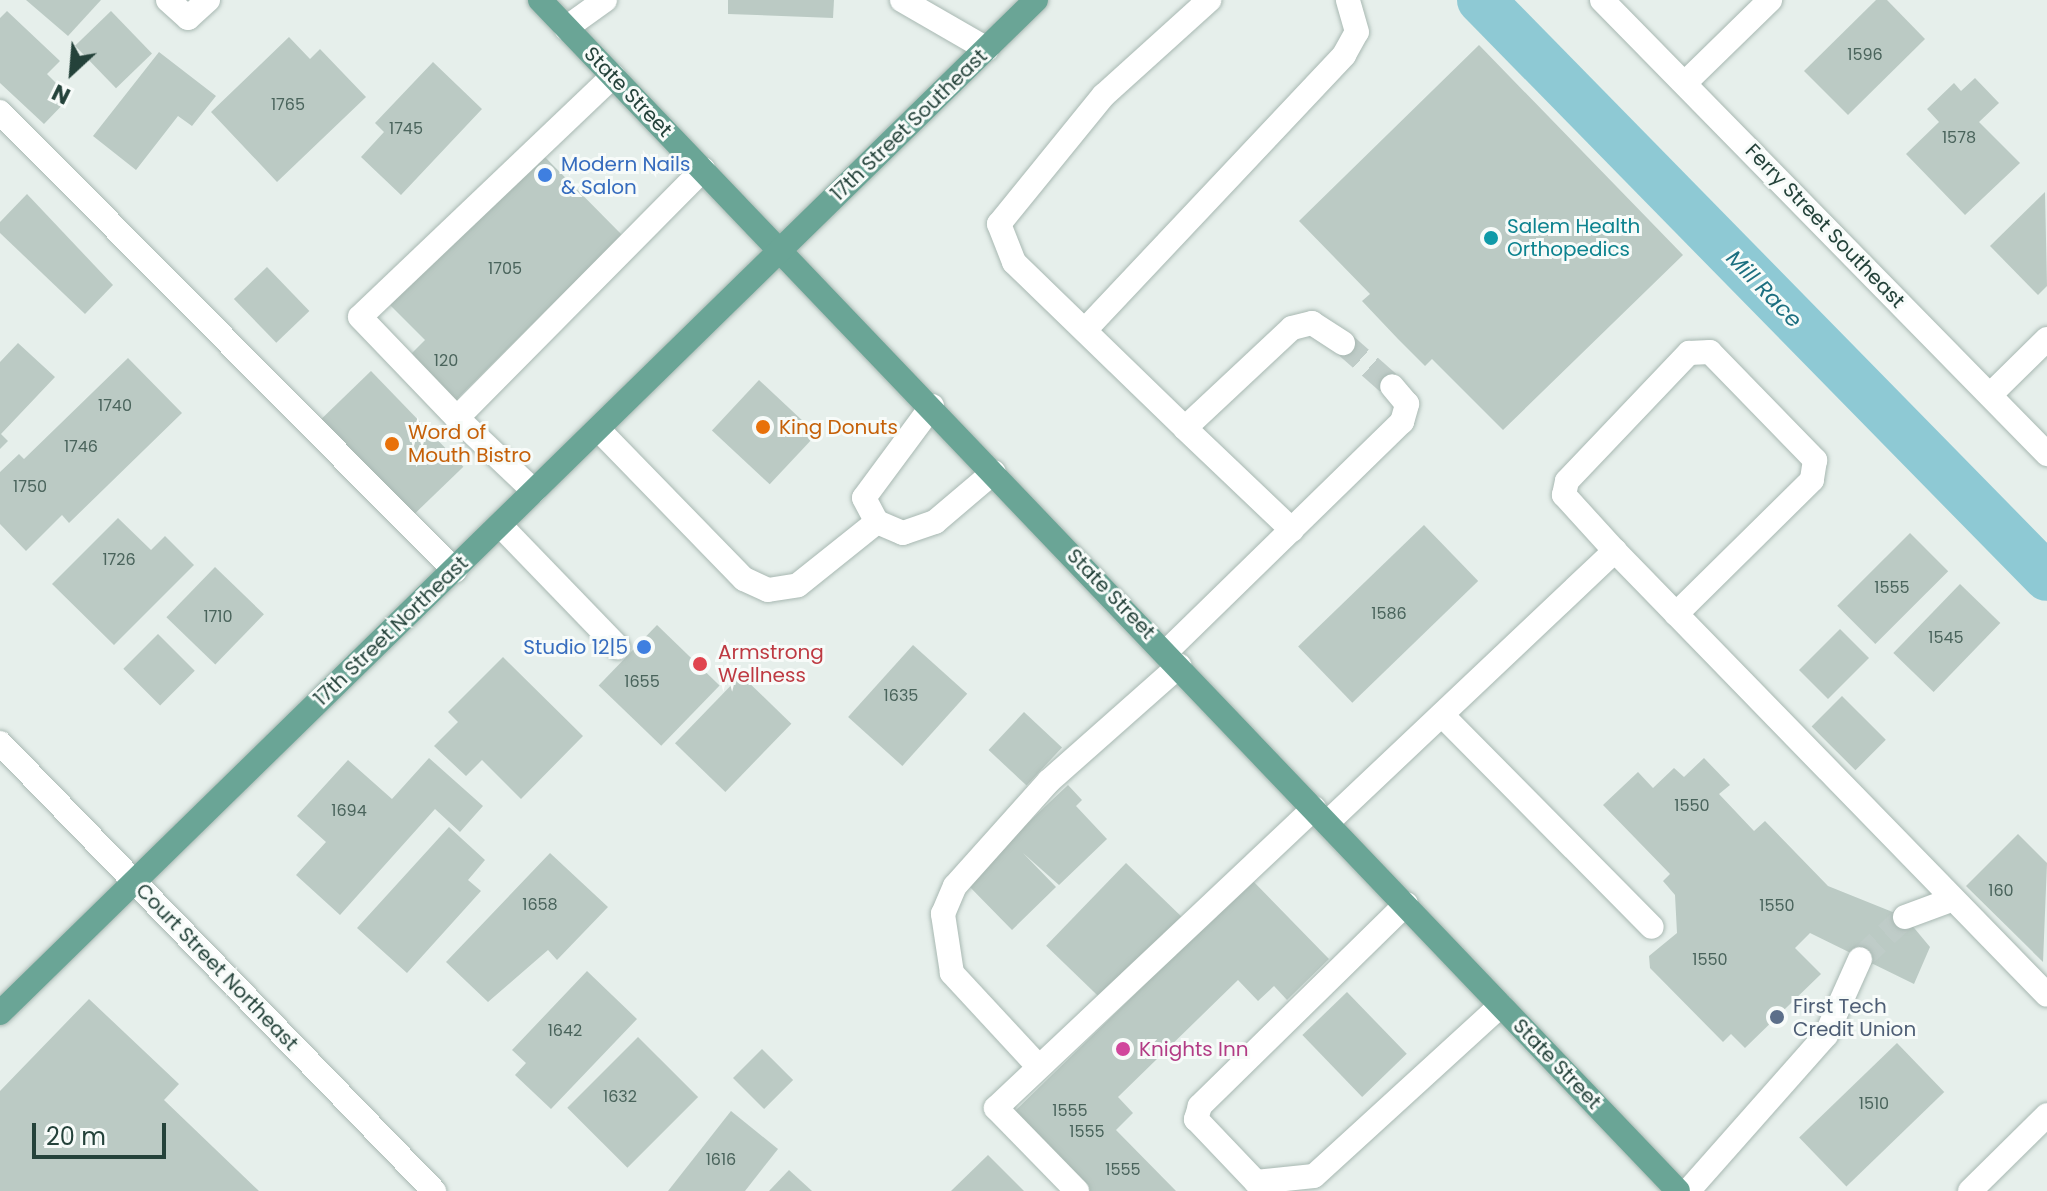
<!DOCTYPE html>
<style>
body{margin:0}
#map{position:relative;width:2047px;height:1191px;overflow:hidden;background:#e6efeb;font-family:Poppins,sans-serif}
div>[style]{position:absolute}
.canal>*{height:48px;margin:-24px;padding:0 24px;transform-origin:24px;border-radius:24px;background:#8ec9d4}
.building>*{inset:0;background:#bbcac4;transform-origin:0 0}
.minor-tunnel>*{height:24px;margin-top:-12px;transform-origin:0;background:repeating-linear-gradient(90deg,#bfccc8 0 24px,transparent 0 36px)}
.roads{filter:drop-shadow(0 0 2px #a8b8b2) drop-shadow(0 0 2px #a8b8b2)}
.minor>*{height:24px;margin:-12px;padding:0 12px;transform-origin:12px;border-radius:12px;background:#fff}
.major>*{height:24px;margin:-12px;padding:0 12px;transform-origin:12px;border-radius:12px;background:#6aa596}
.dots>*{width:22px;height:22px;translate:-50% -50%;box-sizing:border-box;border:4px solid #f7fbf9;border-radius:50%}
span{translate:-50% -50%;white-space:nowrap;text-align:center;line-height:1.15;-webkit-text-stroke:6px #f7fbf9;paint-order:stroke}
.number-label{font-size:16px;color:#4a645c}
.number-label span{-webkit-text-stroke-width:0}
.street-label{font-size:20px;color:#24423a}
.shop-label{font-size:20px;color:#366cbe}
.left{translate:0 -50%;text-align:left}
.right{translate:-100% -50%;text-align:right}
.culture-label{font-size:20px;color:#0d838f}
.food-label{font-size:20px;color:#c56008}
.health-label{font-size:20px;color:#be3a42}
.service-label{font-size:20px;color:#4e5e75}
.hotel-label{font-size:20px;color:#b23c85}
.water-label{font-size:22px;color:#1c6f80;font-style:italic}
.north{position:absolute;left:32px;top:32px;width:80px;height:80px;-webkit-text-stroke:6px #f7fbf9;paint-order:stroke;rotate:206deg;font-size:22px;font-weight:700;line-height:32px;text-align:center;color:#24423a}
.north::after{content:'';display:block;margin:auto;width:28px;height:36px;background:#24423a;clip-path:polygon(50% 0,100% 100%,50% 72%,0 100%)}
.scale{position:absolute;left:32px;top:1123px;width:134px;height:36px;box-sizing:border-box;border:4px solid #24423a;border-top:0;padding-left:10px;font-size:24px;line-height:28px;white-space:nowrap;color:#24423a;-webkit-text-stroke:6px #f7fbf9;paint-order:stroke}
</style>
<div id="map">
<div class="canal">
<i style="left:1481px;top:0;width:808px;rotate:45.55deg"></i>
</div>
<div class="building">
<i style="clip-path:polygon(26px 0,101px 0,68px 36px)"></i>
<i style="clip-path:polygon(728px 0,834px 0,833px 18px,728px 14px)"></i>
<i style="clip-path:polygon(1876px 0,1887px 0,1925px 39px,1848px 115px,1804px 71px)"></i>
<i style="clip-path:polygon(7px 11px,60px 61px,47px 74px,70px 97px,44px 124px,0 83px,0 18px)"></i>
<i style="left:111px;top:11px;width:59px;height:50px;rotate:46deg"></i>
<i style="clip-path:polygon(289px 37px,310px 59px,320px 49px,366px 97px,277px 182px,211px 112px)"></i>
<i style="clip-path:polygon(1479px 45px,1683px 255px,1503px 430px,1432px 359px,1425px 366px,1398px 339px,1362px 301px,1370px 294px,1299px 221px)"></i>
<i style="clip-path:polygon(159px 52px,216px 96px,192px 126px,178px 116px,136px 170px,93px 136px)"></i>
<i style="clip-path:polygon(433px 62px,482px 109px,401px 195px,361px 157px,384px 132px,375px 123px)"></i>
<i style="clip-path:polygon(1975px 78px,1999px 103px,1979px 122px,2020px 163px,1965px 215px,1906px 154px,1939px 122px,1927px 109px,1954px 83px,1961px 91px)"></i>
<i style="clip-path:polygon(540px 152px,622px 235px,452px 404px,407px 358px,425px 340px,387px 302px)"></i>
<i style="clip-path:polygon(2045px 192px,2047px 286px,2038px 295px,1990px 246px)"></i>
<i style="clip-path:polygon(27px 194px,113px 285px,85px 314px,0 233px,0 222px)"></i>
<i style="left:267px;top:267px;width:61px;height:46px;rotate:46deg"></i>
<i style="clip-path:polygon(18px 343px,55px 377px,1px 434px,8px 441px,0 449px,0 362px)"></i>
<i style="clip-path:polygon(128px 358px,182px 413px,69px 523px,62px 515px,26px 551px,0 524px,0 472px,19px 454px,24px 459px)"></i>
<i style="left:371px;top:371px;width:133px;height:73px;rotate:46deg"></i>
<i style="left:759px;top:380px;width:79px;height:69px;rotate:43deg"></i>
<i style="clip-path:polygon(118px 518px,151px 550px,165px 536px,194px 565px,114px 645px,52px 584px)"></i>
<i style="left:1424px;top:525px;width:78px;height:175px;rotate:46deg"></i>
<i style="left:1910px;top:533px;width:54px;height:103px;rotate:45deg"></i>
<i style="left:215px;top:567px;width:68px;height:70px;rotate:44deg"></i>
<i style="left:1960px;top:584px;width:56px;height:96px;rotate:44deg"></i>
<i style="left:657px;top:625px;width:87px;height:84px;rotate:44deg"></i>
<i style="left:1840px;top:629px;width:41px;height:58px;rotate:45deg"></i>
<i style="left:158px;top:634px;width:52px;height:49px;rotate:45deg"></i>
<i style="left:913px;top:645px;width:73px;height:97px;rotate:42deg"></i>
<i style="clip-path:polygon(503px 657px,583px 736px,521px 799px,482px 760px,466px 776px,434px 746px,458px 722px,448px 712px)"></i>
<i style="left:741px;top:675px;width:70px;height:95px;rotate:44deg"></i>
<i style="left:1842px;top:696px;width:62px;height:43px;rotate:45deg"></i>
<i style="left:1024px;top:712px;width:52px;height:52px;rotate:43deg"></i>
<i style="clip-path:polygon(429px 758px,483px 806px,460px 832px,435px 809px,340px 915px,296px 875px,326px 842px,297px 816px,348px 760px,392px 799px)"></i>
<i style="clip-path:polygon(1704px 758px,1730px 785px,1719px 794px,1754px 831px,1765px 821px,1828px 886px,1905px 917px,1930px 947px,1914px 984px,1810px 933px,1795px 948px,1821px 974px,1745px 1048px,1731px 1034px,1723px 1042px,1650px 968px,1649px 956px,1677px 933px,1675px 895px,1663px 881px,1670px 874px,1603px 805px,1638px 772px,1653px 788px,1674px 768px,1684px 777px)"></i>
<i style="clip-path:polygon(1068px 785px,1082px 800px,1076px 806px,1107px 839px,1059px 885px,1023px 853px,1056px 887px,1012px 930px,965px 882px)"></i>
<i style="clip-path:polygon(449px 827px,485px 860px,468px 880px,481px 891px,407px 973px,357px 928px)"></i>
<i style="clip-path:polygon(2018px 834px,2047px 863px,2043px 962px,1966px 886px)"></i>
<i style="clip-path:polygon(550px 853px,608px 907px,557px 960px,548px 950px,488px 1002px,446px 962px)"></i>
<i style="left:1126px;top:863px;width:77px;height:115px;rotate:44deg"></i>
<i style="clip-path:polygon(1252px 880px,1329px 959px,1287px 1000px,1274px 986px,1258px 1001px,1238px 980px,1118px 1097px,1133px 1113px,1116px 1130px,1176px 1191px,1088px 1191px,1012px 1114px)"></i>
<i style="clip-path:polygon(587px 971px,637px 1019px,551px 1109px,515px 1075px,526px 1063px,512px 1050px)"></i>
<i style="left:1347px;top:992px;width:86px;height:62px;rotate:46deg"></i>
<i style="clip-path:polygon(89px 999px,179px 1084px,164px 1100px,259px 1191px,0 1191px,0 1091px)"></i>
<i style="left:638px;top:1037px;width:85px;height:100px;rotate:45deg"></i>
<i style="left:1897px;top:1043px;width:68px;height:136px;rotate:46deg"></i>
<i style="left:762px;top:1049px;width:44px;height:41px;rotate:45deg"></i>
<i style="clip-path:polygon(731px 1111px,778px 1149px,745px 1191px,668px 1191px)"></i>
<i style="clip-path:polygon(988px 1155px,1024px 1191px,951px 1191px)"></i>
<i style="clip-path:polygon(789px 1170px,812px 1191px,769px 1191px)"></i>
</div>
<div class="minor-tunnel">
<i style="left:1343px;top:343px;width:65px;rotate:41.3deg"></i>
<i style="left:1860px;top:959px;width:62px;rotate:-43deg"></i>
</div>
<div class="roads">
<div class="minor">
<i style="left:168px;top:0;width:27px;rotate:42deg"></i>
<i style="left:188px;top:18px;width:27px;rotate:-42deg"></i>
<i style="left:902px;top:0;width:98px;rotate:30deg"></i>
<i style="left:1602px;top:0;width:636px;rotate:45.57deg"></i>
<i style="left:566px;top:28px;width:48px;rotate:-35.7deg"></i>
<i style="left:613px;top:76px;width:349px;rotate:136.4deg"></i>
<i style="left:360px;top:317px;width:140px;rotate:46.2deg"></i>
<i style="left:457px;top:418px;width:350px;rotate:-45.3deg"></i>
<i style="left:1685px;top:83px;width:119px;rotate:-44.3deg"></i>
<i style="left:0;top:112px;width:646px;rotate:45.25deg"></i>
<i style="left:1085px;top:330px;width:378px;rotate:-46.7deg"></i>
<i style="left:1344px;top:55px;width:26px;rotate:-61deg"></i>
<i style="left:1357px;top:32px;width:33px;rotate:-106deg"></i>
<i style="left:1990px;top:395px;width:80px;rotate:-44.5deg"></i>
<i style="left:932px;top:406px;width:114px;rotate:126.5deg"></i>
<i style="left:864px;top:498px;width:27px;rotate:62deg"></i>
<i style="left:877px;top:522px;width:28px;rotate:23deg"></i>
<i style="left:903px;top:533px;width:34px;rotate:-19deg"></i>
<i style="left:935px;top:522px;width:77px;rotate:-40.3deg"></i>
<i style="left:457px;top:418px;width:106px;rotate:43.5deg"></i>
<i style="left:1185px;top:428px;width:238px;rotate:-135.9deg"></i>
<i style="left:1014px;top:262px;width:41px;rotate:-111.5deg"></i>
<i style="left:999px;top:224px;width:166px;rotate:-50.9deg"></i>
<i style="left:1104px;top:95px;width:142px;rotate:-42.1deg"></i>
<i style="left:598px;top:429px;width:209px;rotate:45.8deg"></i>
<i style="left:744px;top:579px;width:26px;rotate:25deg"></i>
<i style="left:768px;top:590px;width:30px;rotate:-9deg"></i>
<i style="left:798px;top:585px;width:101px;rotate:-38.6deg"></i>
<i style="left:500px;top:525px;width:170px;rotate:46deg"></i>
<i style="left:1292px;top:530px;width:148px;rotate:-136.4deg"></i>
<i style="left:1185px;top:428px;width:146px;rotate:-43.1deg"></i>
<i style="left:1292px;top:328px;width:21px;rotate:-14deg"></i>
<i style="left:1312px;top:323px;width:37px;rotate:33deg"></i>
<i style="left:1615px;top:551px;width:76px;rotate:-132.3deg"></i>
<i style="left:1564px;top:495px;width:14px;rotate:-78deg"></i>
<i style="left:1567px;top:481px;width:177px;rotate:-46.4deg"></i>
<i style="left:1689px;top:353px;width:21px;rotate:-3deg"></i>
<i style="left:1710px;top:352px;width:151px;rotate:45.8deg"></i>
<i style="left:1815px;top:460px;width:20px;rotate:99deg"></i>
<i style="left:1812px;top:480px;width:191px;rotate:135.4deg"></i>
<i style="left:1166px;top:652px;width:330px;rotate:-44.3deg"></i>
<i style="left:1402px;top:422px;width:19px;rotate:-74deg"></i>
<i style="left:1407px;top:404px;width:23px;rotate:-130deg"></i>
<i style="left:1442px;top:715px;width:298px;rotate:45.3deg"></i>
<i style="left:0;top:743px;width:624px;rotate:45.91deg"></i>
<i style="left:1328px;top:822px;width:395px;rotate:-43.4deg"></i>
<i style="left:1615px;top:551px;width:619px;rotate:45.78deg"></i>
<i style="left:1406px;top:904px;width:289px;rotate:135.6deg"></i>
<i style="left:1200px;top:1106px;width:14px;rotate:107deg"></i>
<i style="left:1196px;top:1119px;width:87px;rotate:46.4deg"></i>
<i style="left:1256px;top:1182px;width:58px;rotate:-5.9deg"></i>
<i style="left:1314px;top:1176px;width:253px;rotate:-42.4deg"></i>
<i style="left:1905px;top:917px;width:49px;rotate:-20.3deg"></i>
<i style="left:1038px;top:1066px;width:127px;rotate:-132.8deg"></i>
<i style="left:952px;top:973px;width:60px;rotate:-98.7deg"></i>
<i style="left:943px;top:914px;width:30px;rotate:-67deg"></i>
<i style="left:955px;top:886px;width:141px;rotate:-48.2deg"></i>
<i style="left:1049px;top:781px;width:174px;rotate:-41.5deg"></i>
<i style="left:1077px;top:1191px;width:116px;rotate:-134.3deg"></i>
<i style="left:996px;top:1108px;width:437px;rotate:-43.3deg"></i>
<i style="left:1688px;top:1191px;width:208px;rotate:-48.5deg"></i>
<i style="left:1826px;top:1035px;width:83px;rotate:-65.9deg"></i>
<i style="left:1970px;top:1191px;width:108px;rotate:-44.6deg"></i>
</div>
<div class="major">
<i style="left:540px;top:0;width:1647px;rotate:46.3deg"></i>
<i style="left:0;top:1013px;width:1449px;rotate:-44.36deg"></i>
</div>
</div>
<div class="dots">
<i style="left:545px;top:175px;background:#3f7fe0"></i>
<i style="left:1491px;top:238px;background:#0f9aa8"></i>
<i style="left:763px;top:427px;background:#e8710a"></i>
<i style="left:392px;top:444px;background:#e8710a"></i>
<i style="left:644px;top:647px;background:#3f7fe0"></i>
<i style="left:700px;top:664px;background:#e0444e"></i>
<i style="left:1777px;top:1017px;background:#5c6f8a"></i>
<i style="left:1123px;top:1049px;background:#d1479c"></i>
</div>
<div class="number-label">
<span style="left:1865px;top:55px">1596</span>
<span style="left:288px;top:105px">1765</span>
<span style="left:406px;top:129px">1745</span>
<span style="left:1959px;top:138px">1578</span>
<span style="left:505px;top:269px">1705</span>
<span style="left:446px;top:361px">120</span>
<span style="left:115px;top:406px">1740</span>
<span style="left:81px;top:447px">1746</span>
<span style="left:30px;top:487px">1750</span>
<span style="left:119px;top:560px">1726</span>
<span style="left:1892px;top:588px">1555</span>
<span style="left:1389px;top:614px">1586</span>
<span style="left:218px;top:617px">1710</span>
<span style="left:1946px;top:638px">1545</span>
<span style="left:642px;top:682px">1655</span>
<span style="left:901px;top:696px">1635</span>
<span style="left:1692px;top:806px">1550</span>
<span style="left:349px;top:811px">1694</span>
<span style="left:2001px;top:891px">160</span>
<span style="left:540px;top:905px">1658</span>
<span style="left:1777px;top:906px">1550</span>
<span style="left:1710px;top:960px">1550</span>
<span style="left:565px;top:1031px">1642</span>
<span style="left:620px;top:1097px">1632</span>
<span style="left:1874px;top:1104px">1510</span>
<span style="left:1070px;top:1111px">1555</span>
<span style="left:1087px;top:1132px">1555</span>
<span style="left:721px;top:1160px">1616</span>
<span style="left:1123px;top:1170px">1555</span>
</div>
<div class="street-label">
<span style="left:628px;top:92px;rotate:46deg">State Street</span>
<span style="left:909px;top:125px;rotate:-44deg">17th Street Southeast</span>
<span style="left:1825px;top:226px;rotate:46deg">Ferry Street Southeast</span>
<span style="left:1111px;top:594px;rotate:46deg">State Street</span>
<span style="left:391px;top:631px;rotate:-44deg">17th Street Northeast</span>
<span style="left:217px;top:967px;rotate:46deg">Court Street Northeast</span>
<span style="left:1557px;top:1064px;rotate:46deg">State Street</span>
</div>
<div class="shop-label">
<span class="left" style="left:561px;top:176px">Modern Nails<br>&amp; Salon</span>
<span class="right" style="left:628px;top:647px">Studio 12|5</span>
</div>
<div class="culture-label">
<span class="left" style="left:1507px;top:238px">Salem Health<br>Orthopedics</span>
</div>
<div class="food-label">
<span class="left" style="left:779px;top:427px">King Donuts</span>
<span class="left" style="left:408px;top:444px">Word of<br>Mouth Bistro</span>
</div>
<div class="health-label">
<span class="left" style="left:718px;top:664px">Armstrong<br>Wellness</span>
</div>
<div class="service-label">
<span class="left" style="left:1793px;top:1018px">First Tech<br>Credit Union</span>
</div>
<div class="hotel-label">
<span class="left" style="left:1139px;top:1049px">Knights Inn</span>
</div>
<div class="water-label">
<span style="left:1764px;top:289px;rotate:46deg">Mill Race</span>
</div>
<div class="north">N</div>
<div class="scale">20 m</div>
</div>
